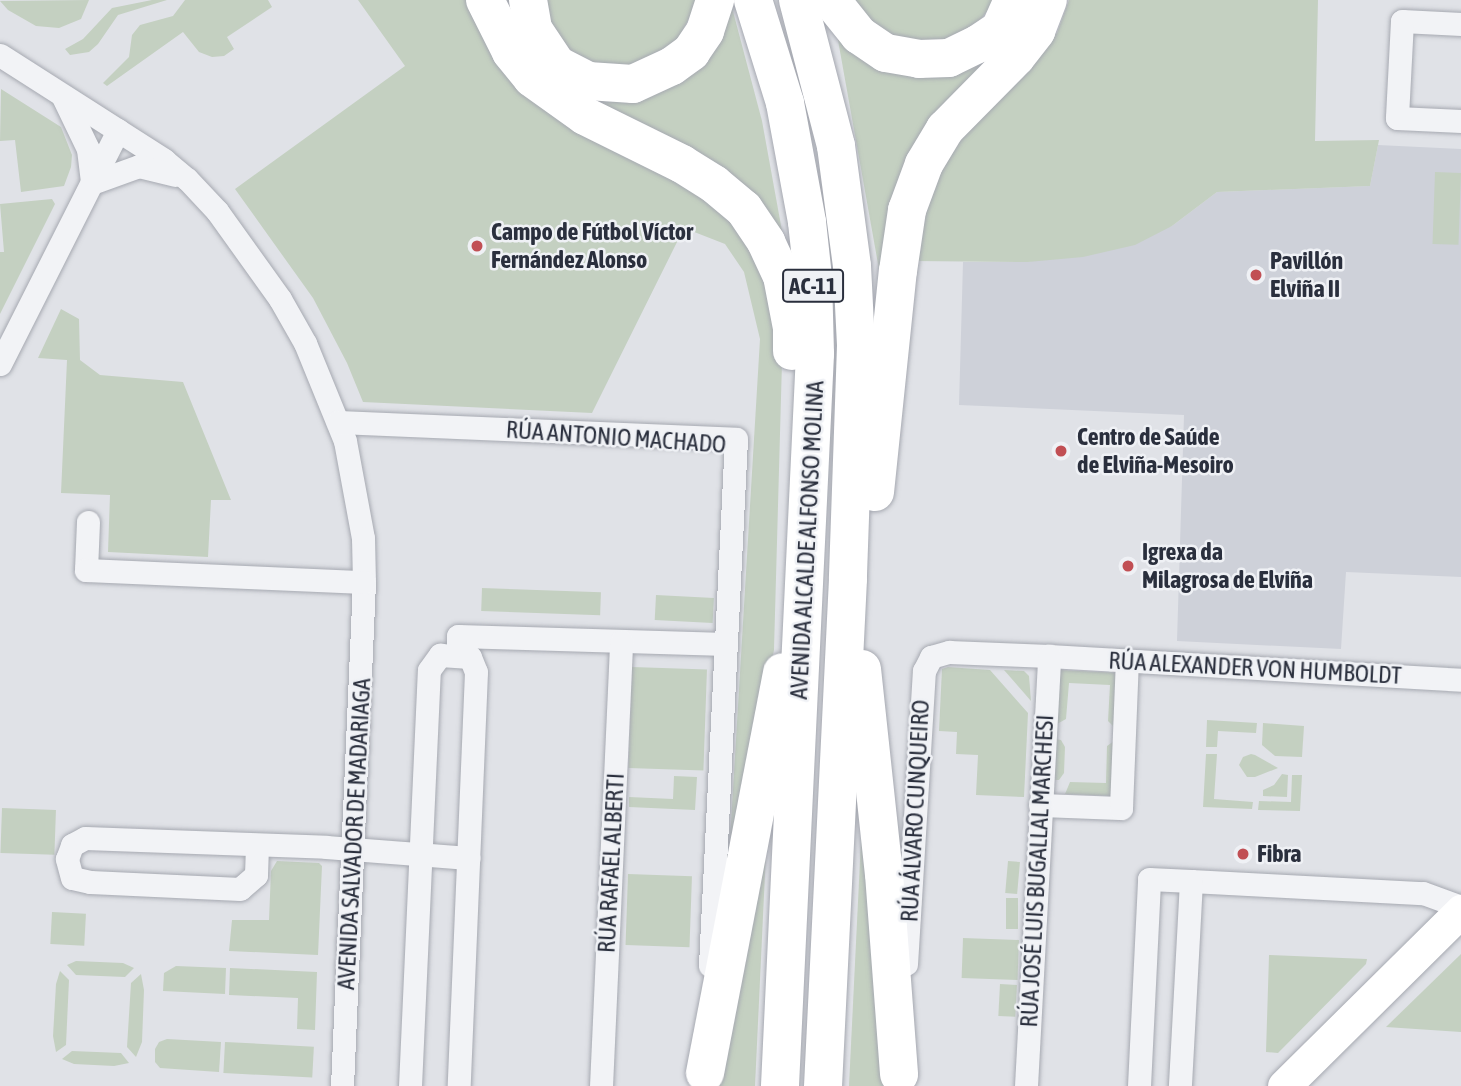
<!DOCTYPE html>
<meta charset="utf-8">
<style>
body{margin:0}
#map{position:relative;width:1461px;height:1086px;overflow:hidden;background:#e0e2e7;font-family:"Asap Condensed",sans-serif}
div>[style]{position:absolute}
.built>*{inset:0;background:#ced1d9}
.green>*{inset:0;background:#c4d0c1;transform-origin:0 0}
.roads{filter:drop-shadow(0 0 2px #a6a9b1) drop-shadow(0 0 2px #a6a9b1)}
.street>*{height:23px;margin:-11.5px;padding:0 11.5px;transform-origin:11.5px;border-radius:11.5px;background:#f2f3f6}
.secondary>*{height:33px;margin:-16.5px;padding:0 16.5px;transform-origin:16.5px;border-radius:16.5px;background:#fff}
.highway>*{height:38px;margin:-19px;padding:0 19px;transform-origin:19px;border-radius:19px;background:#fff}
.dots>*{width:19px;height:19px;translate:-50% -50%;box-sizing:border-box;border:4px solid #eff1f5;border-radius:50%}
span{translate:-50% -50%;white-space:nowrap;text-align:center;line-height:1.15;-webkit-text-stroke:5px #eff1f5;paint-order:stroke}
.shield-label span{padding:2px 5px;background:#eff1f5;border:2px solid;border-radius:5px;-webkit-text-stroke-width:0}
.shield-label{font-size:23px;color:#2a2f3d;font-weight:700}
.poi-label{font-size:24px;color:#2a2f3d;font-weight:700}
.left{translate:0 -50%;text-align:left}
.street-label{font-size:24px;color:#2a2f3d}
</style>
<div id="map">
<div class="built">
<i style="clip-path:polygon(1378px 145px,1461px 149px,1461px 577px,1346px 572px,1341px 649px,1177px 641px,1184px 415px,959px 405px,963px 262px,1028px 262px,1172px 226px,1217px 192px,1370px 186px)"></i>
</div>
<div class="green">
<i style="clip-path:polygon(89px 0,81px 19px,59px 28px,36px 26px,8px 10px,0 1px)"></i>
<i style="clip-path:polygon(152px 0,167px 0,118px 15px,98px 44px,89px 52px,70px 55px,65px 49px,83px 39px,112px 8px)"></i>
<i style="clip-path:polygon(185px 0,268px 0,272px 7px,227px 37px,234px 49px,224px 56px,212px 57px,199px 52px,183px 32px,107px 86px,103px 83px,129px 57px,132px 35px,140px 25px,173px 16px)"></i>
<i style="clip-path:polygon(358px 0,467px 0,739px 216px,783px 326px,774px 650px,728px 873px,760px 339px,744px 272px,725px 244px,684px 228px,592px 413px,363px 402px,347px 363px,313px 298px,235px 189px,405px 66px)"></i>
<i style="clip-path:polygon(495px 0,513px 0,602px 97px,730px 0,762px 121px,784px 242px,602px 112px)"></i>
<i style="clip-path:polygon(543px 0,699px 0,678px 39px,632px 69px,595px 65px,563px 49px,544px 16px)"></i>
<i style="clip-path:polygon(847px 0,996px 0,968px 35px,919px 45px,873px 27px)"></i>
<i style="clip-path:polygon(1069px 0,1318px 0,1315px 141px,1379px 140px,1370px 186px,1217px 192px,1172px 226px,1135px 245px,1083px 257px,1028px 262px,913px 261px,935px 179px,966px 131px,1057px 33px)"></i>
<i style="clip-path:polygon(1023px 21px,880px 275px,836px 29px,881px 65px)"></i>
<i style="clip-path:polygon(1px 89px,61px 127px,72px 155px,71px 167px,64px 186px,21px 192px,15px 140px,0 141px)"></i>
<i style="left:1435px;top:172px;width:26px;height:72px;rotate:2deg"></i>
<i style="clip-path:polygon(52px 199px,55px 204px,0 314px,0 252px,4px 252px,0 204px)"></i>
<i style="clip-path:polygon(61px 309px,79px 319px,80px 360px,100px 375px,183px 382px,231px 500px,211px 500px,208px 557px,108px 552px,110px 495px,61px 493px,67px 360px,38px 358px)"></i>
<i style="left:482px;top:588px;width:119px;height:23px;rotate:2deg"></i>
<i style="left:656px;top:595px;width:58px;height:25px;rotate:3deg"></i>
<i style="left:632px;top:667px;width:75px;height:101px;rotate:2deg"></i>
<i style="clip-path:polygon(948px 667px,990px 670px,1028px 713px,1024px 797px,976px 795px,978px 755px,956px 754px,957px 732px,939px 731px,942px 669px)"></i>
<i style="clip-path:polygon(1004px 670px,1024px 671px,1029px 676px,1031px 701px)"></i>
<i style="clip-path:polygon(1059px 670px,1121px 673px,1113px 726px,1108px 721px,1110px 685px,1069px 683px,1066px 719px,1057px 724px)"></i>
<i style="clip-path:polygon(1207px 720px,1257px 723px,1256px 733px,1218px 731px,1217px 747px,1206px 747px)"></i>
<i style="clip-path:polygon(1263px 723px,1304px 726px,1302px 757px,1275px 756px,1262px 745px)"></i>
<i style="clip-path:polygon(1056px 739px,1061px 740px,1065px 747px,1064px 773px,1059px 780px,1054px 780px)"></i>
<i style="clip-path:polygon(1114px 741px,1115px 796px,1065px 794px,1070px 782px,1106px 783px,1107px 746px)"></i>
<i style="clip-path:polygon(1206px 754px,1217px 754px,1214px 799px,1253px 802px,1252px 809px,1203px 807px)"></i>
<i style="clip-path:polygon(1251px 754px,1255px 755px,1278px 768px,1255px 777px,1247px 777px,1239px 765px,1243px 757px)"></i>
<i style="clip-path:polygon(1282px 774px,1288px 775px,1287px 797px,1263px 796px,1263px 790px,1274px 785px)"></i>
<i style="clip-path:polygon(1292px 775px,1302px 775px,1300px 811px,1258px 810px,1259px 801px,1291px 802px)"></i>
<i style="clip-path:polygon(674px 776px,697px 777px,695px 810px,629px 807px,629px 797px,673px 799px)"></i>
<i style="clip-path:polygon(769px 789px,755px 1086px,714px 1086px)"></i>
<i style="left:2px;top:808px;width:54px;height:45px;rotate:2deg"></i>
<i style="clip-path:polygon(862px 820px,887px 1086px,849px 1086px)"></i>
<i style="clip-path:polygon(277px 861px,319px 863px,322px 866px,318px 955px,229px 951px,232px 920px,269px 920px,271px 871px)"></i>
<i style="left:1008px;top:861px;width:12px;height:32px;rotate:5deg"></i>
<i style="left:628px;top:874px;width:64px;height:71px;rotate:2deg"></i>
<i style="left:1006px;top:898px;width:12px;height:31px"></i>
<i style="left:52px;top:912px;width:34px;height:32px;rotate:3deg"></i>
<i style="left:963px;top:938px;width:56px;height:40px;rotate:2deg"></i>
<i style="clip-path:polygon(1461px 954px,1461px 1032px,1386px 1027px)"></i>
<i style="clip-path:polygon(1269px 955px,1367px 959px,1366px 964px,1278px 1053px,1266px 1052px)"></i>
<i style="clip-path:polygon(76px 961px,123px 963px,134px 968px,125px 977px,76px 975px,67px 965px)"></i>
<i style="clip-path:polygon(176px 966px,226px 968px,225px 994px,163px 991px,164px 973px)"></i>
<i style="clip-path:polygon(230px 968px,317px 972px,315px 1030px,297px 1029px,298px 998px,229px 995px)"></i>
<i style="clip-path:polygon(60px 971px,69px 980px,66px 1045px,56px 1052px,53px 1036px,56px 984px)"></i>
<i style="clip-path:polygon(141px 974px,144px 990px,142px 1042px,136px 1057px,127px 1047px,131px 983px)"></i>
<i style="left:1000px;top:984px;width:17px;height:32px;rotate:3deg"></i>
<i style="clip-path:polygon(167px 1039px,221px 1042px,219px 1072px,160px 1068px,155px 1062px,155px 1049px,159px 1042px)"></i>
<i style="left:225px;top:1042px;width:89px;height:31px;rotate:3deg"></i>
<i style="clip-path:polygon(72px 1051px,121px 1053px,129px 1063px,114px 1066px,74px 1064px,62px 1059px)"></i>
</div>
<div class="roads">
<div class="street">
<i style="left:1461px;top:24px;width:59px;rotate:-177.1deg"></i>
<i style="left:1402px;top:21px;width:97px;rotate:93deg"></i>
<i style="left:1397px;top:118px;width:64px;rotate:2.7deg"></i>
<i style="left:0;top:55px;width:195px;rotate:32.6deg"></i>
<i style="left:164px;top:160px;width:30px;rotate:40deg"></i>
<i style="left:187px;top:179px;width:44px;rotate:46.8deg"></i>
<i style="left:217px;top:211px;width:108px;rotate:54.4deg"></i>
<i style="left:280px;top:299px;width:51px;rotate:60.4deg"></i>
<i style="left:305px;top:343px;width:106px;rotate:67.8deg"></i>
<i style="left:345px;top:441px;width:99px;rotate:79.5deg"></i>
<i style="left:363px;top:538px;width:44px;rotate:88.7deg"></i>
<i style="left:364px;top:582px;width:504px;rotate:92.5deg"></i>
<i style="left:63px;top:97px;width:58px;rotate:64.3deg"></i>
<i style="left:88px;top:149px;width:34px;rotate:83deg"></i>
<i style="left:92px;top:183px;width:50px;rotate:-19.9deg"></i>
<i style="left:139px;top:166px;width:37px;rotate:14deg"></i>
<i style="left:0;top:364px;width:262px;rotate:-63.2deg"></i>
<i style="left:338px;top:422px;width:398px;rotate:2.4deg"></i>
<i style="left:736px;top:439px;width:527px;rotate:92.83deg"></i>
<i style="left:88px;top:522px;width:48px;rotate:92.4deg"></i>
<i style="left:86px;top:570px;width:278px;rotate:2.5deg"></i>
<i style="left:458px;top:656px;width:20px;rotate:-90deg"></i>
<i style="left:458px;top:636px;width:268px;rotate:1.7deg"></i>
<i style="left:1040px;top:805px;width:81px;rotate:2.1deg"></i>
<i style="left:1121px;top:808px;width:148px;rotate:-87.7deg"></i>
<i style="left:257px;top:846px;width:29px;rotate:92deg"></i>
<i style="left:256px;top:875px;width:21px;rotate:139deg"></i>
<i style="left:240px;top:889px;width:150px;rotate:-177.3deg"></i>
<i style="left:90px;top:882px;width:18px;rotate:-167deg"></i>
<i style="left:72px;top:878px;width:20px;rotate:-105deg"></i>
<i style="left:67px;top:859px;width:15px;rotate:-70deg"></i>
<i style="left:72px;top:845px;width:15px;rotate:-28deg"></i>
<i style="left:85px;top:838px;width:241px;rotate:2.1deg"></i>
<i style="left:326px;top:847px;width:143px;rotate:4.4deg"></i>
<i style="left:1191px;top:881px;width:232px;rotate:3deg"></i>
<i style="left:1423px;top:893px;width:40px;rotate:20.2deg"></i>
<i style="left:906px;top:964px;width:294px;rotate:-86.5deg"></i>
<i style="left:924px;top:671px;width:16px;rotate:-63deg"></i>
<i style="left:931px;top:657px;width:19px;rotate:-16deg"></i>
<i style="left:949px;top:652px;width:100px;rotate:2.3deg"></i>
<i style="left:1049px;top:656px;width:413px;rotate:3.3deg"></i>
<i style="left:410px;top:1086px;width:416px;rotate:-87.4deg"></i>
<i style="left:429px;top:670px;width:19px;rotate:-54deg"></i>
<i style="left:440px;top:655px;width:30px;rotate:4deg"></i>
<i style="left:470px;top:657px;width:16px;rotate:68deg"></i>
<i style="left:476px;top:672px;width:414px;rotate:92.4deg"></i>
<i style="left:601px;top:1086px;width:445px;rotate:-87.4deg"></i>
<i style="left:1026px;top:1086px;width:431px;rotate:-86.9deg"></i>
<i style="left:1139px;top:1086px;width:207px;rotate:-87.2deg"></i>
<i style="left:1149px;top:879px;width:42px;rotate:2.7deg"></i>
<i style="left:1191px;top:881px;width:205px;rotate:93.1deg"></i>
</div>
<div class="secondary">
<i style="left:1284px;top:1086px;width:249px;rotate:-44.7deg"></i>
</div>
<div class="highway">
<i style="left:485px;top:0;width:58px;rotate:63.4deg"></i>
<i style="left:511px;top:52px;width:33px;rotate:51deg"></i>
<i style="left:532px;top:78px;width:65px;rotate:35.6deg"></i>
<i style="left:585px;top:116px;width:108px;rotate:26.3deg"></i>
<i style="left:682px;top:164px;width:38px;rotate:32deg"></i>
<i style="left:714px;top:184px;width:39px;rotate:40deg"></i>
<i style="left:744px;top:209px;width:40px;rotate:56deg"></i>
<i style="left:766px;top:242px;width:38px;rotate:65deg"></i>
<i style="left:782px;top:276px;width:53px;rotate:79.1deg"></i>
<i style="left:792px;top:328px;width:23px;rotate:90deg"></i>
<i style="left:528px;top:0;width:29px;rotate:80deg"></i>
<i style="left:533px;top:29px;width:43px;rotate:56.3deg"></i>
<i style="left:557px;top:65px;width:35px;rotate:27deg"></i>
<i style="left:588px;top:81px;width:45px;rotate:3.8deg"></i>
<i style="left:633px;top:84px;width:43px;rotate:-24.8deg"></i>
<i style="left:672px;top:66px;width:24px;rotate:-36deg"></i>
<i style="left:691px;top:52px;width:25px;rotate:-56deg"></i>
<i style="left:705px;top:31px;width:33px;rotate:-72deg"></i>
<i style="left:753px;top:0;width:108px;rotate:72.7deg"></i>
<i style="left:785px;top:103px;width:121px;rotate:79.5deg"></i>
<i style="left:807px;top:222px;width:55px;rotate:83.8deg"></i>
<i style="left:813px;top:277px;width:77px;rotate:88.5deg"></i>
<i style="left:815px;top:354px;width:733px;rotate:92.74deg"></i>
<i style="left:798px;top:0;width:151px;rotate:75.4deg"></i>
<i style="left:836px;top:146px;width:121px;rotate:82.4deg"></i>
<i style="left:852px;top:266px;width:80px;rotate:87.1deg"></i>
<i style="left:856px;top:346px;width:233px;rotate:92deg"></i>
<i style="left:848px;top:579px;width:508px;rotate:92.82deg"></i>
<i style="left:831px;top:0;width:45px;rotate:51.3deg"></i>
<i style="left:859px;top:35px;width:32px;rotate:34deg"></i>
<i style="left:886px;top:53px;width:34px;rotate:10deg"></i>
<i style="left:919px;top:59px;width:30px;rotate:-2deg"></i>
<i style="left:949px;top:58px;width:32px;rotate:-26deg"></i>
<i style="left:978px;top:44px;width:27px;rotate:-34deg"></i>
<i style="left:1000px;top:29px;width:32px;rotate:-66deg"></i>
<i style="left:875px;top:492px;width:222px;rotate:-84.1deg"></i>
<i style="left:898px;top:271px;width:62px;rotate:-81.6deg"></i>
<i style="left:907px;top:210px;width:49px;rotate:-69.7deg"></i>
<i style="left:924px;top:164px;width:41px;rotate:-59deg"></i>
<i style="left:945px;top:129px;width:101px;rotate:-45.4deg"></i>
<i style="left:1016px;top:57px;width:33px;rotate:-52deg"></i>
<i style="left:1036px;top:31px;width:33px;rotate:-69deg"></i>
<i style="left:862px;top:669px;width:206px;rotate:83.9deg"></i>
<i style="left:884px;top:874px;width:201px;rotate:85.7deg"></i>
<i style="left:705px;top:1073px;width:408px;rotate:-79.1deg"></i>
</div>
</div>
<div class="dots">
<i style="left:477px;top:246px;background:#c14f54"></i>
<i style="left:1256px;top:275px;background:#c14f54"></i>
<i style="left:1061px;top:451px;background:#c14f54"></i>
<i style="left:1128px;top:566px;background:#c14f54"></i>
<i style="left:1243px;top:854px;background:#c14f54"></i>
</div>
<div class="shield-label">
<span style="left:813px;top:286px">AC-11</span>
</div>
<div class="poi-label">
<span class="left" style="left:491px;top:246px">Campo de Fútbol Víctor<br>Fernández Alonso</span>
<span class="left" style="left:1270px;top:275px">Pavillón<br>Elviña II</span>
<span class="left" style="left:1077px;top:451px">Centro de Saúde<br>de Elviña-Mesoiro</span>
<span class="left" style="left:1142px;top:566px">Igrexa da<br>Milagrosa de Elviña</span>
<span class="left" style="left:1257px;top:854px">Fibra</span>
</div>
<div class="street-label">
<span style="left:616px;top:437px;rotate:4deg">RÚA ANTONIO MACHADO</span>
<span style="left:807px;top:540px;rotate:-87deg">AVENIDA ALCALDE ALFONSO MOLINA</span>
<span style="left:1255px;top:668px;rotate:3deg">RÚA ALEXANDER VON HUMBOLDT</span>
<span style="left:915px;top:811px;rotate:-87deg">RÚA ÁLVARO CUNQUEIRO</span>
<span style="left:354px;top:834px;rotate:-87deg">AVENIDA SALVADOR DE MADARIAGA</span>
<span style="left:611px;top:863px;rotate:-87deg">RÚA RAFAEL ALBERTI</span>
<span style="left:1037px;top:871px;rotate:-87deg">RÚA JOSÉ LUIS BUGALLAL MARCHESI</span>
</div>
</div>
